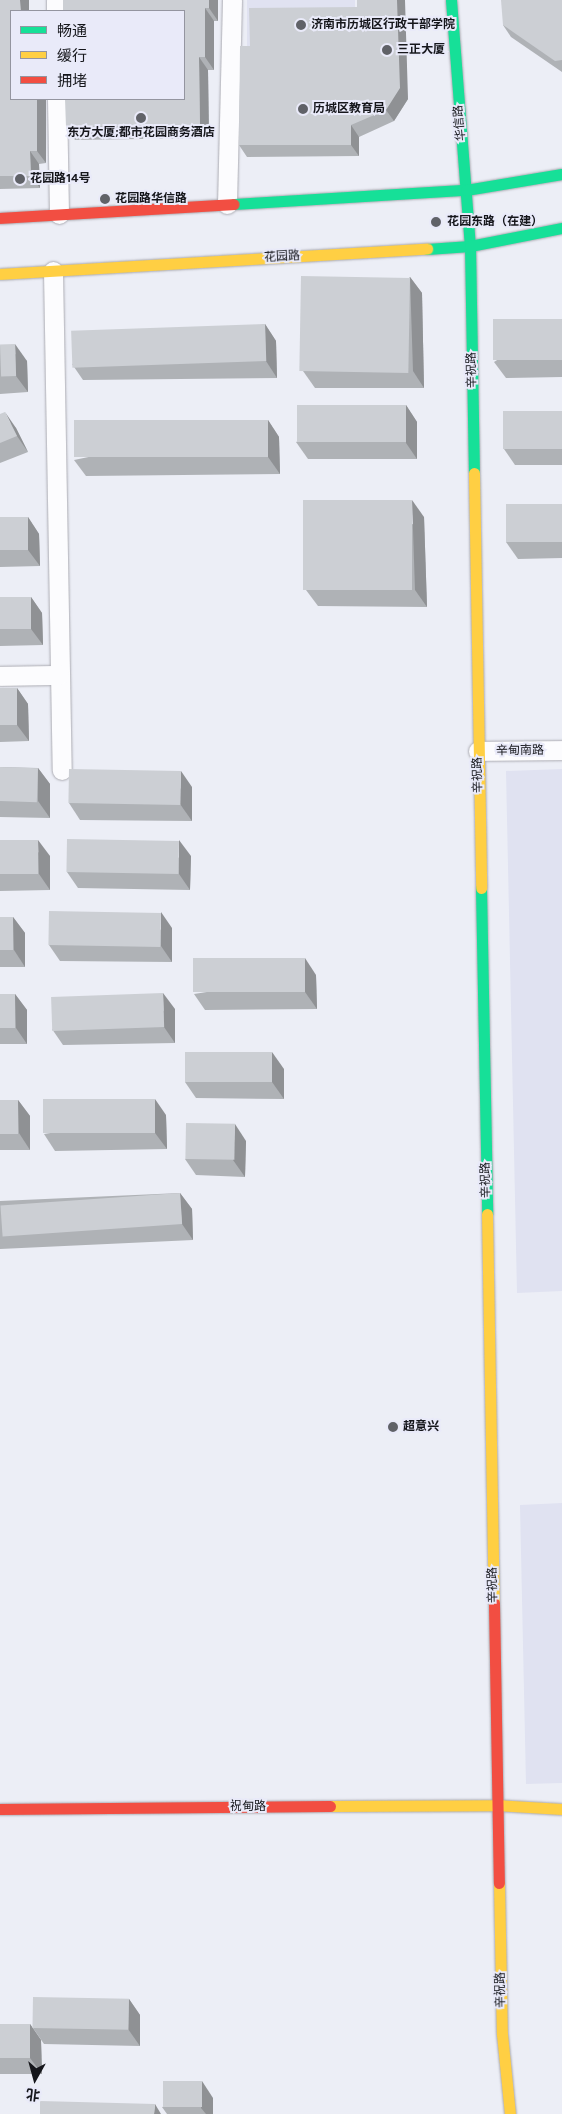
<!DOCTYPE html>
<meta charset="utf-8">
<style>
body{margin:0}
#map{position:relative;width:562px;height:2114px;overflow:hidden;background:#eceef6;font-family:Figtree,"Noto Sans SC",sans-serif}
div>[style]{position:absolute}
.built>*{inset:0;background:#e0e2f1;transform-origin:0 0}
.roads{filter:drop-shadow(0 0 1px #ababb2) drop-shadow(0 0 1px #ababb2)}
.street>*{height:19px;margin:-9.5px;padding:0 9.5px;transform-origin:9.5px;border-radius:9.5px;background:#fcfcfe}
.fast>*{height:11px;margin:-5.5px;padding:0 5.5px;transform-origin:5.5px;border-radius:5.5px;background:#16e098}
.slow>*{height:11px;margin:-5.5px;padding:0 5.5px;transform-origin:5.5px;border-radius:5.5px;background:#ffcf43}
.jam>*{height:11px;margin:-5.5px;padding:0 5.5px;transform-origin:5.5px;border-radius:5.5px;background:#f24e42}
.wall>*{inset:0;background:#afb2b6}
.shaded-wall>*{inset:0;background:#8f9194;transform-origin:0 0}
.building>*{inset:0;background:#cccfd4;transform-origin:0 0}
.dots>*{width:14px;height:14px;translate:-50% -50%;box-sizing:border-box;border:2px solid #e9eaf9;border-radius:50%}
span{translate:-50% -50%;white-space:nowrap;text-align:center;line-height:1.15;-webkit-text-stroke:4px #e9eaf9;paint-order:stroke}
.poi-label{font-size:12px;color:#15161b;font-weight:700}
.left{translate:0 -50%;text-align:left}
.street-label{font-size:12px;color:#15161b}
.legend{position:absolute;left:10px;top:10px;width:175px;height:90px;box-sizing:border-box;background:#e9eaf9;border:1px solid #9495a0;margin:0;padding:6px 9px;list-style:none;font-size:15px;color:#15161b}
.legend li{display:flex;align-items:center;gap:10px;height:25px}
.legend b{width:25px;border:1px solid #9495a0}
.north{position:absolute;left:10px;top:2054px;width:50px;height:50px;-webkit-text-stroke:4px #e9eaf9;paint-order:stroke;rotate:187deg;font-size:14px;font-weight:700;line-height:20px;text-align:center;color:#15161b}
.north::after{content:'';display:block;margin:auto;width:18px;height:22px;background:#15161b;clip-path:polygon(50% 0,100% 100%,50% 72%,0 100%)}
</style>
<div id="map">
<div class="built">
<i style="left:247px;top:0;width:108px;height:51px"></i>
<i style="clip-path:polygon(562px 769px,562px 1291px,517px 1293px,506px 771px)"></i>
<i style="clip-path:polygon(562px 1503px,562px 1783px,526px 1784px,520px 1505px)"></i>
</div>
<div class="roads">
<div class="street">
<i style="left:56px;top:0;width:11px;rotate:90deg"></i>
<i style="left:57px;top:99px;width:115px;rotate:89deg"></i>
<i style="left:227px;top:204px;width:204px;rotate:-88.6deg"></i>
<i style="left:53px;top:271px;width:499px;rotate:89deg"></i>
<i style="left:0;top:676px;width:59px;rotate:-1deg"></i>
<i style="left:478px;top:751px;width:84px;rotate:-0.7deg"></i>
</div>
<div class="fast">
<i style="left:451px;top:0;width:247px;rotate:85.6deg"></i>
<i style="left:470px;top:246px;width:227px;rotate:89deg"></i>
<i style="left:234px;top:204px;width:232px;rotate:-3.5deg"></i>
<i style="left:466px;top:190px;width:97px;rotate:-9.5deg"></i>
<i style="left:427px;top:249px;width:43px;rotate:-4deg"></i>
<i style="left:470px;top:246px;width:94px;rotate:-11.1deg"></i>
<i style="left:481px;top:888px;width:326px;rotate:88.9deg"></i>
</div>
<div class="slow">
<i style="left:0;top:274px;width:428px;rotate:-3.4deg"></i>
<i style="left:474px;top:473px;width:415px;rotate:89deg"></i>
<i style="left:487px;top:1214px;width:389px;rotate:89deg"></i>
<i style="left:330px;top:1806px;width:167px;rotate:-0.3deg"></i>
<i style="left:497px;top:1805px;width:65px;rotate:3.5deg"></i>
<i style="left:499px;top:1883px;width:151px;rotate:88.9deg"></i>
<i style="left:502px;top:2034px;width:80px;rotate:84.3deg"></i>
</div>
<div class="jam">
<i style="left:0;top:218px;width:234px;rotate:-3.4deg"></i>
<i style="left:494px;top:1603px;width:280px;rotate:89deg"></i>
<i style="left:0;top:1809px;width:330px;rotate:-0.5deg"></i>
</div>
</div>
<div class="wall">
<i style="clip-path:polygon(0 0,29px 0,29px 11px,11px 11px,46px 163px,39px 164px,40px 188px,0 189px)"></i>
<i style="clip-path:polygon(218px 0,218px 21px,214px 21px,214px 70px,208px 70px,209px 138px,75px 140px,66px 127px,184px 11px,64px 11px,63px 10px)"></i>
<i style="clip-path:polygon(562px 0,562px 72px,511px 37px,503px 25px)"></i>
<i style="clip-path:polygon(408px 99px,394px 121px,359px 137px,359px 156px,247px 157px,239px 145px)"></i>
<i style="clip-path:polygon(410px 277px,422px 293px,424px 388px,315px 388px,303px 371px)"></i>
<i style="clip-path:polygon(562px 319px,562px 377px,506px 378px,494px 362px)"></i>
<i style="clip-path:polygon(265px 324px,276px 341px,277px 378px,83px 380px,72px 364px)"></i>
<i style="clip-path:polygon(0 345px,27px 361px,28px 392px,0 394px)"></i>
<i style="clip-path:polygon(406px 405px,417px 422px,417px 459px,308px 459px,296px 442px)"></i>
<i style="clip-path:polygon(562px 411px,562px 465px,515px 465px,504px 449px)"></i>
<i style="clip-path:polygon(0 414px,16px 428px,28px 452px,0 463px)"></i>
<i style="clip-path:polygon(268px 420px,279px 437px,280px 474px,86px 476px,74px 460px)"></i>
<i style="clip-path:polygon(562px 504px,562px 558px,518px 559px,506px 542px)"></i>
<i style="clip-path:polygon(28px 517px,39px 534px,40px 566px,0 567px,0 518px)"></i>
<i style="clip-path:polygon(424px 517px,427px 607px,318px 606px,306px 590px)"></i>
<i style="clip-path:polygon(0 597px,31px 597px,42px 613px,43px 645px,0 646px)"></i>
<i style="clip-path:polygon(0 688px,17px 688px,28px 704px,29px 741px,0 742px)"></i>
<i style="clip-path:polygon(0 767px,38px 768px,50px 784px,50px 818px,0 817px)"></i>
<i style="clip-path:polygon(192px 787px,192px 821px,80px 820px,69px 803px)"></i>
<i style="clip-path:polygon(0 840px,50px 856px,50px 890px,0 891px)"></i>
<i style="clip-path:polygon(191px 856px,190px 890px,78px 888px,67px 872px)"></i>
<i style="clip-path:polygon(0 917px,13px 917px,25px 933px,25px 967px,0 967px)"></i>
<i style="clip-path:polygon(172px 928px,172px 962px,60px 961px,49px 945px)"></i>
<i style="clip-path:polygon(316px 975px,317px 1009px,205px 1010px,194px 994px)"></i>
<i style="clip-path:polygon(0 994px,15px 994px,27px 1010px,27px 1044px,0 1044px)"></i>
<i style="clip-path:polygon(175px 1009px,175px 1043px,63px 1045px,52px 1029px)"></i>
<i style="clip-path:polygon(284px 1069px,284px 1099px,196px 1098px,185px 1082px)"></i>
<i style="clip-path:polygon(0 1100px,18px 1100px,30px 1116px,30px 1150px,0 1150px)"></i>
<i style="clip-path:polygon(166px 1115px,167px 1149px,55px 1151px,44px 1134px)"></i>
<i style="clip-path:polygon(246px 1141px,245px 1177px,196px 1175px,185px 1159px)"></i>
<i style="clip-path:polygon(180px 1193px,192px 1209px,193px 1240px,0 1249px,0 1201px)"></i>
<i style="clip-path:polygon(129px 1999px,140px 2015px,140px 2046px,44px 2044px,33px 2028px)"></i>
<i style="clip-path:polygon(0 2024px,30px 2024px,41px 2040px,42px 2074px,0 2074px)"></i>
<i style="clip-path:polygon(213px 2098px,213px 2114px,167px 2114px,162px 2107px)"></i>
</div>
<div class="shaded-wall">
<i style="left:20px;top:0;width:9px;height:11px"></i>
<i style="clip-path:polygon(209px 0,218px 0,218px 21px,209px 8px)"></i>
<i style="clip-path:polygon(397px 0,405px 0,408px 99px,394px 121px,386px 110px)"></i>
<i style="clip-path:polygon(205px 8px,214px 21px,214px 70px,205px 57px)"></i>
<i style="clip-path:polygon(199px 57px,208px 70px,209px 138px,200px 125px)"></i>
<i style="clip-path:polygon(37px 99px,46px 99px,46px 163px,37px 151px)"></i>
<i style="clip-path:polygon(351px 125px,359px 137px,359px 156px,351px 145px)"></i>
<i style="clip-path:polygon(30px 151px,39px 164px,40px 188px,31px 176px)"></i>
<i style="clip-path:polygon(410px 277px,422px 293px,424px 388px,413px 371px)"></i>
<i style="clip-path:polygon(265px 324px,276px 341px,277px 378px,266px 361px)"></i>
<i style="clip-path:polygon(15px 344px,27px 361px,28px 392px,16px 376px)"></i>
<i style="clip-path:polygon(406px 405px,417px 422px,417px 459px,406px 443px)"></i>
<i style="clip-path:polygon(5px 412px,16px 428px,28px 452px,17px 436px)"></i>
<i style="clip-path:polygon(268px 420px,279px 437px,280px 474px,268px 457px)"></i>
<i style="clip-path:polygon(412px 500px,424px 517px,427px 607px,415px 590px)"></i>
<i style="clip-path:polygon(28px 517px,39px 534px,40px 566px,28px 550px)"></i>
<i style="clip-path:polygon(31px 597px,42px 613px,43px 645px,31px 629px)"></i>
<i style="clip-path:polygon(17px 688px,28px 704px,29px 741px,17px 725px)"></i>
<i style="clip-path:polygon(38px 768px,50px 784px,50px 818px,38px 801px)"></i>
<i style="clip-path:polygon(181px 771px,192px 787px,192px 821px,180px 804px)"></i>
<i style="clip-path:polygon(38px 840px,50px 856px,50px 890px,39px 874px)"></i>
<i style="clip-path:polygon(179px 840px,191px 856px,190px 890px,179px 874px)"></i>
<i style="clip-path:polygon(161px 912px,172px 928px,172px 962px,161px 946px)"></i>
<i style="clip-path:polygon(13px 917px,25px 933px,25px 967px,14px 950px)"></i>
<i style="clip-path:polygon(305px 958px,316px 975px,317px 1009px,305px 992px)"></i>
<i style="clip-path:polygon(163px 993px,175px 1009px,175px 1043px,164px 1027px)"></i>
<i style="clip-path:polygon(15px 994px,27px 1010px,27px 1044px,16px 1028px)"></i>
<i style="clip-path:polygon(272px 1052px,284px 1069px,284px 1099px,272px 1082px)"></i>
<i style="clip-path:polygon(155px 1099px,166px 1115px,167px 1149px,155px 1133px)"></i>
<i style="clip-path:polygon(18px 1100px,30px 1116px,30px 1150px,19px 1133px)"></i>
<i style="clip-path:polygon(235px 1124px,246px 1141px,245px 1177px,233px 1160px)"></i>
<i style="clip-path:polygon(180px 1193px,192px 1209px,193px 1240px,182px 1224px)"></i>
<i style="clip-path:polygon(129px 1999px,140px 2015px,140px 2046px,128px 2029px)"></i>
<i style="clip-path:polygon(30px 2024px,41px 2040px,42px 2074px,30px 2058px)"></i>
<i style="clip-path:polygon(202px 2081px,213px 2098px,213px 2114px,206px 2114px,201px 2108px)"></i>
<i style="clip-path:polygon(155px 2104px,161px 2114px,154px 2114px)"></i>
</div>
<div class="building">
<i style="clip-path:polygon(0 0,20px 0,21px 11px,11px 11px,11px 99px,37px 99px,37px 151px,30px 151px,31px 176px,0 176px)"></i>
<i style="clip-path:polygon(63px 0,209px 0,209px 8px,205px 8px,205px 57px,199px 57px,200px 125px,66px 127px,65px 99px,184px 99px,184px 11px,73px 11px,73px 10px,63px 10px)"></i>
<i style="clip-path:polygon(357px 0,397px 0,400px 88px,386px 110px,351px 125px,351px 145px,239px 145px,240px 46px,250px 46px,249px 8px,357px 7px)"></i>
<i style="clip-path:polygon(501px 0,562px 0,562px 60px,555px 61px,503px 25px)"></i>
<i style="left:301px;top:276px;width:109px;height:95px;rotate:1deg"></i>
<i style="left:562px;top:319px;width:41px;height:69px;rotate:90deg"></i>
<i style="left:265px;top:324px;width:37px;height:194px;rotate:88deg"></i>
<i style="left:15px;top:344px;width:32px;height:15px;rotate:88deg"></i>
<i style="left:297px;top:405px;width:109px;height:37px"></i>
<i style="left:503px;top:411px;width:59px;height:38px"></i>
<i style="clip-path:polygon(5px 412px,17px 436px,0 443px,0 414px)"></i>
<i style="left:268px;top:420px;width:37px;height:194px;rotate:90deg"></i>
<i style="left:303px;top:500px;width:109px;height:90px"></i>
<i style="left:562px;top:504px;width:38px;height:56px;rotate:90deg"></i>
<i style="left:28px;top:517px;width:33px;height:28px;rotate:90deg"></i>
<i style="left:0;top:597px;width:31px;height:32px"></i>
<i style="left:0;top:688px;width:17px;height:37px"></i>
<i style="left:0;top:767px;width:38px;height:34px;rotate:2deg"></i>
<i style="left:69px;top:769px;width:112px;height:34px;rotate:1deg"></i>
<i style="left:67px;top:839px;width:112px;height:33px;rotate:1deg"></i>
<i style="left:0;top:840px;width:38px;height:34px"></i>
<i style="left:49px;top:911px;width:112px;height:34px;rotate:1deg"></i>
<i style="left:0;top:917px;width:13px;height:33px"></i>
<i style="left:305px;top:958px;width:34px;height:112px;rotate:90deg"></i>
<i style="left:163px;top:993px;width:34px;height:112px;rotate:88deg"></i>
<i style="left:0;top:994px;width:15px;height:34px"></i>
<i style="left:185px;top:1052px;width:87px;height:30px"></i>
<i style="left:155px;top:1099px;width:34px;height:112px;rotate:90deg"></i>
<i style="left:0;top:1100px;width:18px;height:34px"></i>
<i style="left:186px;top:1123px;width:49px;height:36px;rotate:1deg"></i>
<i style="left:180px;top:1193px;width:31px;height:180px;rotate:86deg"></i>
<i style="left:33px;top:1997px;width:96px;height:31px;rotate:1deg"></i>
<i style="left:0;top:2024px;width:30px;height:34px"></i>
<i style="left:163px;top:2081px;width:39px;height:26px"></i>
<i style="clip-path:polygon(40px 2101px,155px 2104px,154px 2114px,40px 2114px)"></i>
</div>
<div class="dots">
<i style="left:301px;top:25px;background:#606268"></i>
<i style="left:387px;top:50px;background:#606268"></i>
<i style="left:303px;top:109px;background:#606268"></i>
<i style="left:141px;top:118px;background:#606268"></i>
<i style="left:20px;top:179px;background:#606268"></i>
<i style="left:105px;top:199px;background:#606268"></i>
<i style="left:436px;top:222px;background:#606268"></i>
<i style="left:393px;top:1427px;background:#606268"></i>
</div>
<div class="poi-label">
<span class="left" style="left:311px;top:25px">济南市历城区行政干部学院</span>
<span class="left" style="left:397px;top:50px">三正大厦</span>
<span class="left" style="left:313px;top:109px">历城区教育局</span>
<span style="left:141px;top:133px">东方大厦;都市花园商务酒店</span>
<span class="left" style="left:30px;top:179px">花园路14号</span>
<span class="left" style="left:115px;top:199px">花园路华信路</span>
<span class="left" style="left:447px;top:222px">花园东路（在建）</span>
<span class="left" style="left:403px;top:1427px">超意兴</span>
</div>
<div class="street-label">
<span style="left:460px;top:123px;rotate:-95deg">华信路</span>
<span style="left:282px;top:257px;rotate:-3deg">花园路</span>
<span style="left:472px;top:370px;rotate:-91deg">辛祝路</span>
<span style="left:520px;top:751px;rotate:-1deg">辛甸南路</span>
<span style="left:478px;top:775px;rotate:-91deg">辛祝路</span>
<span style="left:486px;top:1180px;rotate:-91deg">辛祝路</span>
<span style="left:493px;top:1585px;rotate:-91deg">辛祝路</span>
<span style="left:248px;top:1807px">祝甸路</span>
<span style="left:501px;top:1990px;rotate:-91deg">辛祝路</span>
</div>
<ul class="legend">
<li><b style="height:6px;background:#16e098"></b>畅通</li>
<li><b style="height:6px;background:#ffcf43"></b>缓行</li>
<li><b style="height:6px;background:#f24e42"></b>拥堵</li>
</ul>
<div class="north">北</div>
</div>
